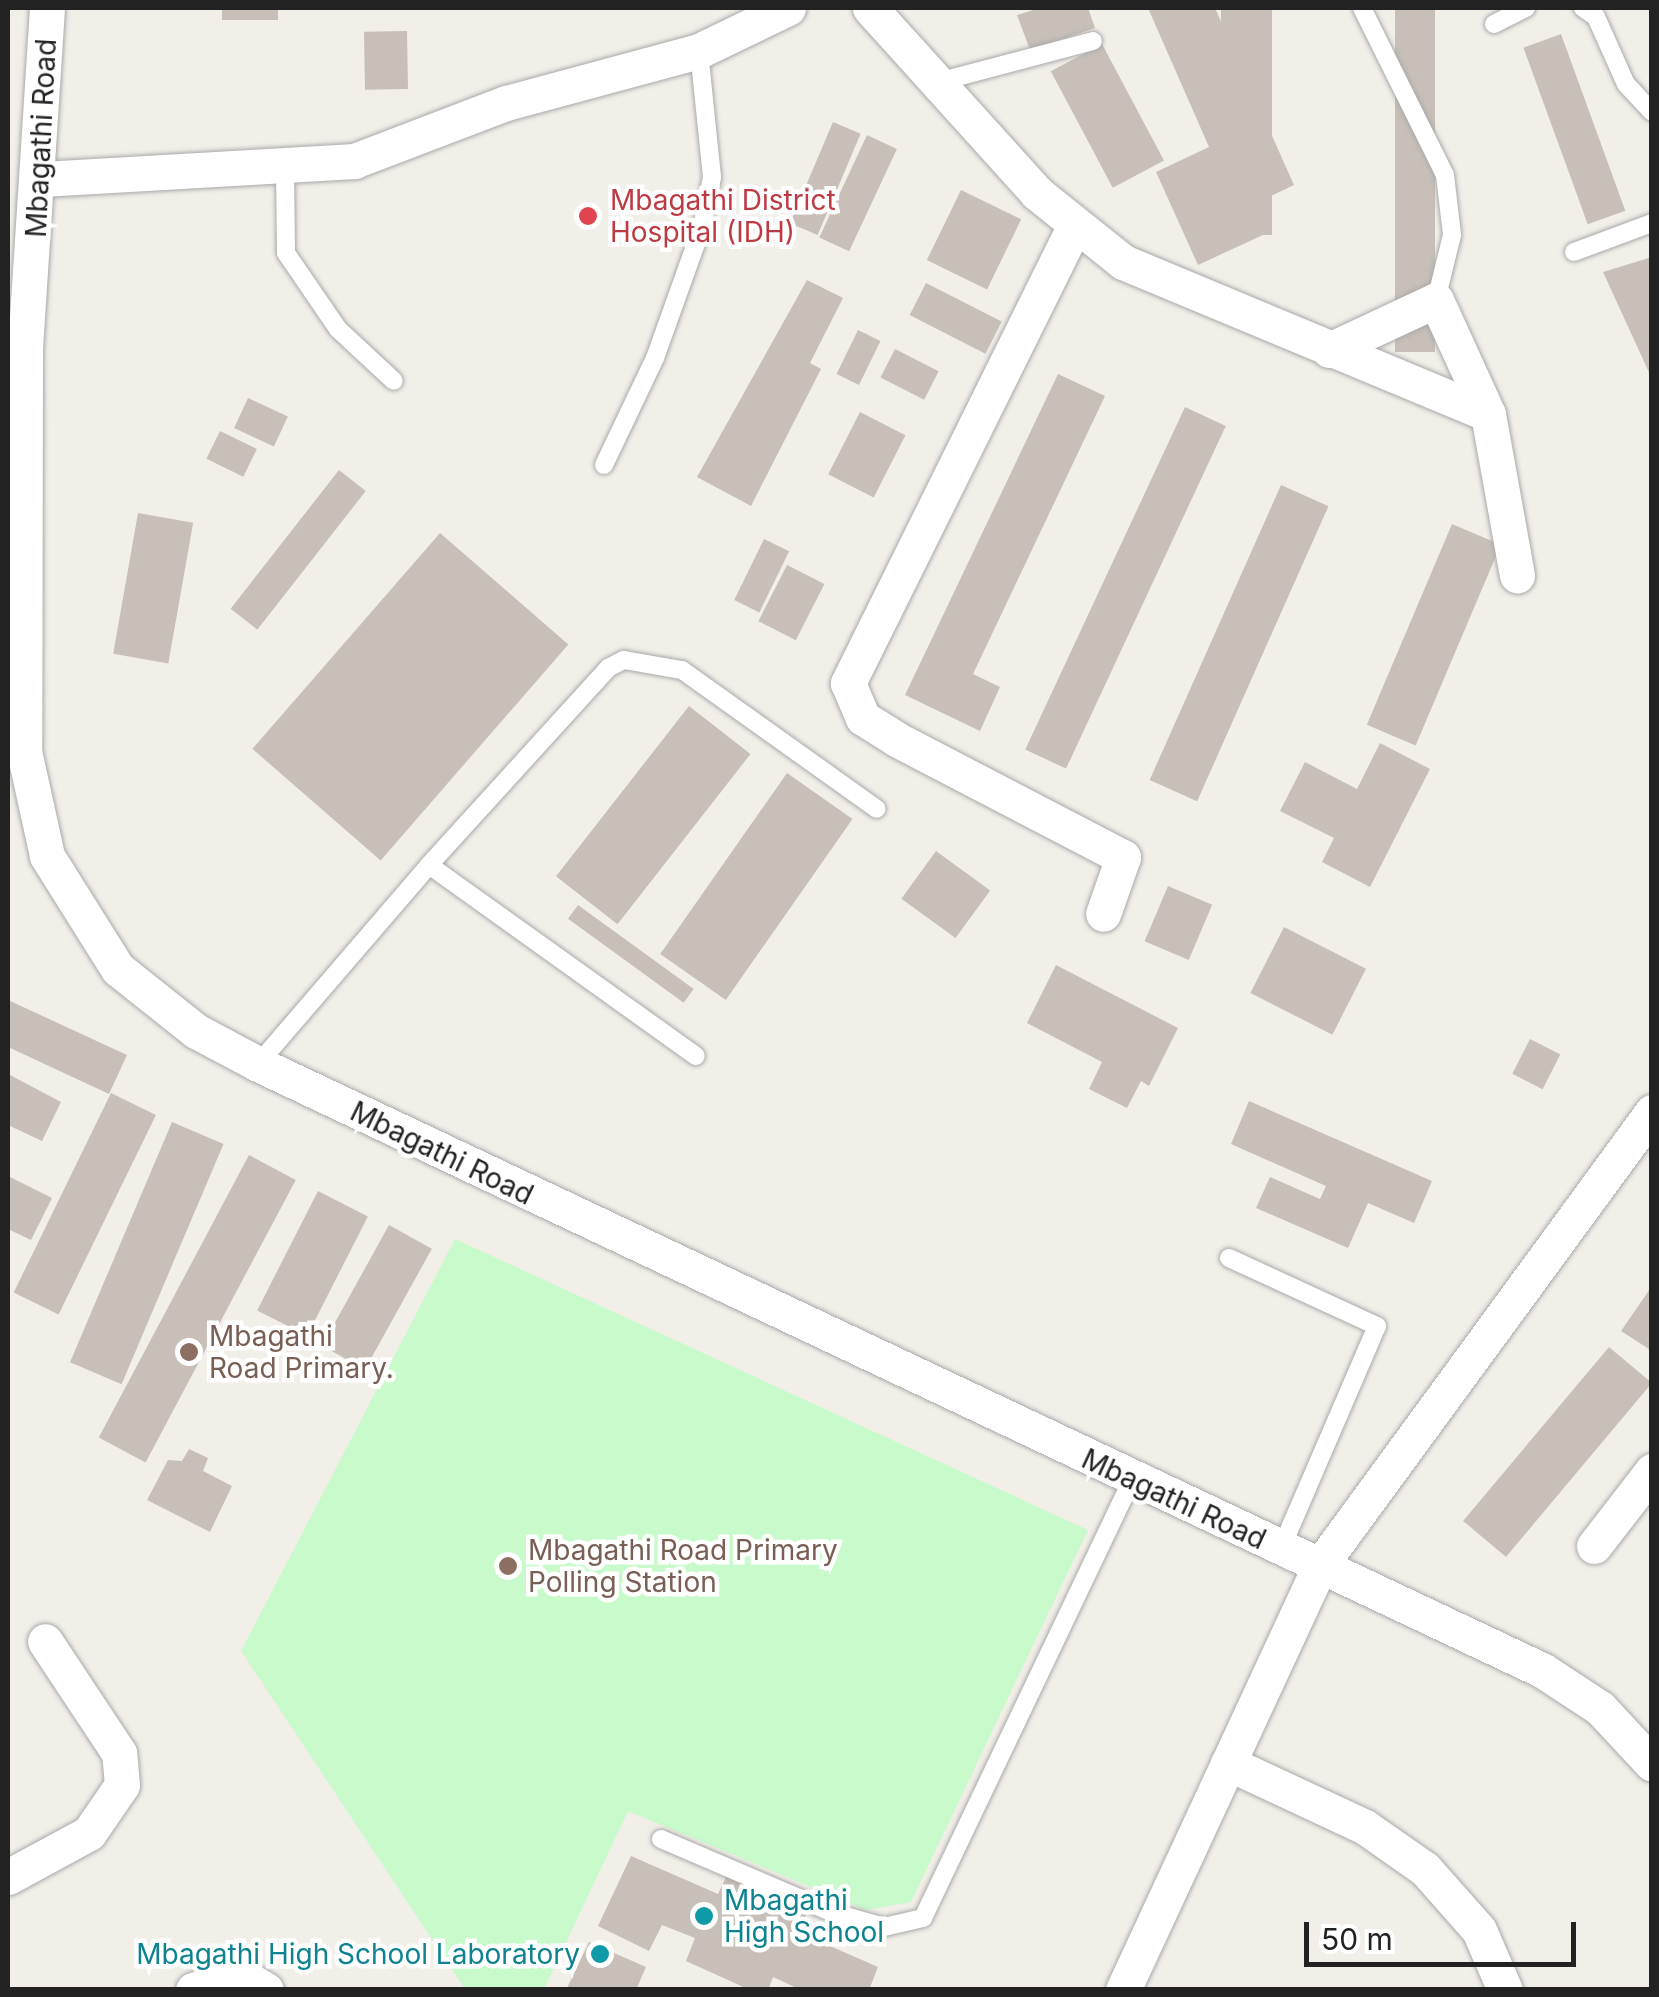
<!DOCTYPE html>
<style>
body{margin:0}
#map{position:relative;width:1659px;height:1997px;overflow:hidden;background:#f2efe9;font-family:Inter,sans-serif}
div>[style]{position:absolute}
.park>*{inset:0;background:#c8facc}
.building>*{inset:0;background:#c7bfb8;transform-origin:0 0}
.roads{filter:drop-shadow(0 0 2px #a9a9a9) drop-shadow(0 0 2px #a9a9a9)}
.lane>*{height:18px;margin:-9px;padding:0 9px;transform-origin:9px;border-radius:9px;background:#fff}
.street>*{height:35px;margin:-17.5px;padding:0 17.5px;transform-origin:17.5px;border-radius:17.5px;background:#fff}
.dots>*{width:28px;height:28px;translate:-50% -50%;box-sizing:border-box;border:5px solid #fff;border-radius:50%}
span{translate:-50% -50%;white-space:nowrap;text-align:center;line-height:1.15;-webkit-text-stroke:9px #fff;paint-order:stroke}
.street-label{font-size:28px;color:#222}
.health-label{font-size:28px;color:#be3a42}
.left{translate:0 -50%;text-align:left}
.education-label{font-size:28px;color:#785e54}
.culture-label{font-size:28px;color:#0d838f}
.right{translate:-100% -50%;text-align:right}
.frame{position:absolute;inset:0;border:10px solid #222;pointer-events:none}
.scale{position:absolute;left:1304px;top:1922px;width:272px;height:45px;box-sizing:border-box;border:5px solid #222;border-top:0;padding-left:12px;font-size:30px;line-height:35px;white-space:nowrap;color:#222;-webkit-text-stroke:8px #fff;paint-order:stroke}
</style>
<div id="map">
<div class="park">
<i style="clip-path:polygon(455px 1239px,1088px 1530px,911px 1902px,866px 1910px,628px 1811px,544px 1989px,465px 1989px,241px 1651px)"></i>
</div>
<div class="building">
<i style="left:222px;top:8px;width:56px;height:12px"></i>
<i style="clip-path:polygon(1040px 8px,1088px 8px,1095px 28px,1030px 50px,1017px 15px)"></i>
<i style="clip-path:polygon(1148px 8px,1215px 8px,1294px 185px,1252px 205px,1265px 234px,1198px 265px,1156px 172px,1209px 147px)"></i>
<i style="left:1221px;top:8px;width:51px;height:227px"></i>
<i style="left:1395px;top:8px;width:40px;height:344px"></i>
<i style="left:407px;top:31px;width:58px;height:43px;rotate:89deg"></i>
<i style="left:1561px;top:34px;width:188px;height:40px;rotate:70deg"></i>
<i style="left:1102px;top:44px;width:132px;height:58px;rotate:62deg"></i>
<i style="left:833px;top:122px;width:30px;height:110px;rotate:23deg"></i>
<i style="left:867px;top:135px;width:33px;height:113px;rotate:25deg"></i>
<i style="left:961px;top:190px;width:67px;height:78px;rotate:26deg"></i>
<i style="clip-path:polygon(1652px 257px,1652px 379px,1603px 272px)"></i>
<i style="clip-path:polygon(807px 280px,843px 298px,810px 363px,821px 369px,751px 506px,697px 477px)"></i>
<i style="left:926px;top:283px;width:85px;height:36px;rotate:27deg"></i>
<i style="left:858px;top:330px;width:25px;height:49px;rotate:26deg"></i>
<i style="left:895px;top:349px;width:49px;height:32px;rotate:27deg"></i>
<i style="clip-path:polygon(1058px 374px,1105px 396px,973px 674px,1000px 687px,980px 731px,905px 695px)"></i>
<i style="left:248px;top:398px;width:44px;height:33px;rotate:25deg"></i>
<i style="left:1185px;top:407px;width:45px;height:378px;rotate:25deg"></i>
<i style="left:860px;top:412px;width:51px;height:70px;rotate:27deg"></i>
<i style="left:220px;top:431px;width:41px;height:31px;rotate:26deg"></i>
<i style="left:339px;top:470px;width:34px;height:176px;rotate:38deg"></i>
<i style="left:1281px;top:485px;width:52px;height:323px;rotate:24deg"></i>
<i style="left:138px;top:513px;width:56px;height:143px;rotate:10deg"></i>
<i style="left:1452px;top:524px;width:53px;height:218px;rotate:23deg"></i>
<i style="left:440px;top:533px;width:170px;height:286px;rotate:41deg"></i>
<i style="left:764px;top:539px;width:28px;height:68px;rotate:26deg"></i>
<i style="left:787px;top:565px;width:42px;height:63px;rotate:27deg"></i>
<i style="left:689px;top:706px;width:78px;height:216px;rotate:38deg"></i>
<i style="clip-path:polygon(1380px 743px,1430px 769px,1370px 887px,1322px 862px,1334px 838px,1280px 811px,1305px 762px,1357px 789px)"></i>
<i style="left:787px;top:773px;width:80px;height:221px;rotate:35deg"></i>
<i style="left:936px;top:851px;width:67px;height:59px;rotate:36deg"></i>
<i style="left:1168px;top:886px;width:48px;height:60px;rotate:23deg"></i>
<i style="left:578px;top:905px;width:143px;height:17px;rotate:36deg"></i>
<i style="left:1284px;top:927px;width:92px;height:74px;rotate:27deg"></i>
<i style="clip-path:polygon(1056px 965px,1178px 1028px,1149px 1086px,1141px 1081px,1127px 1108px,1089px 1089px,1102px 1062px,1027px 1023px)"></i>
<i style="clip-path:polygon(8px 1000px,127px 1055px,109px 1094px,8px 1047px)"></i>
<i style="left:1530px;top:1039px;width:34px;height:39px;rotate:27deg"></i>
<i style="clip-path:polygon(8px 1074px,61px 1102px,42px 1141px,8px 1125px)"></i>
<i style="left:111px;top:1093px;width:50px;height:222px;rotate:26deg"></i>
<i style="clip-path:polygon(1249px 1101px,1432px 1181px,1414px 1223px,1368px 1203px,1348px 1248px,1256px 1208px,1270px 1177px,1320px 1199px,1326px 1186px,1231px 1144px)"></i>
<i style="left:172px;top:1122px;width:56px;height:261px;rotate:23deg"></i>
<i style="left:249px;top:1155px;width:53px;height:320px;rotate:28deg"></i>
<i style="clip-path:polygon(8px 1176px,52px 1198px,31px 1240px,8px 1229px)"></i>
<i style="left:318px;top:1191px;width:56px;height:134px;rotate:27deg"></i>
<i style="left:389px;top:1225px;width:49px;height:138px;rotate:29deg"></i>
<i style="clip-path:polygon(1652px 1286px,1652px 1351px,1621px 1331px)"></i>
<i style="left:1609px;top:1347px;width:56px;height:227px;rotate:40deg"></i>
<i style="clip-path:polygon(189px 1449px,208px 1458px,203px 1471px,232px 1486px,210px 1532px,147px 1500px,168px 1460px,182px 1461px)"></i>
<i style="clip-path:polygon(631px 1856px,718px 1894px,727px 1875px,810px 1907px,798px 1932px,878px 1967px,869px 1990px,801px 1990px,773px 1977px,768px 1990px,750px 1990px,686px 1961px,695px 1938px,662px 1925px,649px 1951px,598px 1926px)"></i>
<i style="clip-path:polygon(589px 1942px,646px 1967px,636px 1990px,566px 1990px)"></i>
</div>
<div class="roads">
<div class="lane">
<i style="left:1362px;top:8px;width:186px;rotate:63.6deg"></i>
<i style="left:1445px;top:175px;width:60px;rotate:83.3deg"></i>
<i style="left:1452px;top:235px;width:67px;rotate:103.8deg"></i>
<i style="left:1583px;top:8px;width:16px;rotate:35deg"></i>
<i style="left:1596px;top:17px;width:73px;rotate:65.9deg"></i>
<i style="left:1626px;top:84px;width:38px;rotate:47deg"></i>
<i style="left:1494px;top:24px;width:36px;rotate:-27deg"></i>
<i style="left:938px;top:82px;width:160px;rotate:-14.8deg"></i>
<i style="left:285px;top:169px;width:84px;rotate:89.3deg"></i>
<i style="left:286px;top:253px;width:92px;rotate:55.6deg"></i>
<i style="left:338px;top:329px;width:76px;rotate:42.9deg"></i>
<i style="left:1574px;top:252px;width:83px;rotate:-20.4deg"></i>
<i style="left:604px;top:465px;width:119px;rotate:-64.5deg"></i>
<i style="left:655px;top:358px;width:139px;rotate:-70.3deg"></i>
<i style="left:702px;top:227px;width:51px;rotate:-78.7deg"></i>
<i style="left:712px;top:177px;width:127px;rotate:-95.9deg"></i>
<i style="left:429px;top:865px;width:328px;rotate:35.6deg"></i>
<i style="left:258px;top:1064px;width:262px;rotate:-49.3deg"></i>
<i style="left:429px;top:865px;width:266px;rotate:-47.7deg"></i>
<i style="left:608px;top:668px;width:18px;rotate:-27deg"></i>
<i style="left:624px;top:660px;width:59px;rotate:9.8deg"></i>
<i style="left:682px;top:670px;width:239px;rotate:35.5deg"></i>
<i style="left:1229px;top:1258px;width:163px;rotate:24.7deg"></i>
<i style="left:1377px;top:1326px;width:243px;rotate:113.3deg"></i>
<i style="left:661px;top:1839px;width:185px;rotate:23.2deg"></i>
<i style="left:831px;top:1912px;width:55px;rotate:15.8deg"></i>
<i style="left:884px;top:1927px;width:40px;rotate:-13deg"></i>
<i style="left:923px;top:1918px;width:486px;rotate:-64.5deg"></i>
</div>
<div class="street">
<i style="left:47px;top:8px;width:343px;rotate:93.7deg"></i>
<i style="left:25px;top:350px;width:401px;rotate:90.1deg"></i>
<i style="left:24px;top:751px;width:107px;rotate:77.6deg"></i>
<i style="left:47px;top:856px;width:133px;rotate:57.9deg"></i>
<i style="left:118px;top:969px;width:100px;rotate:38.5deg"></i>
<i style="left:196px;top:1031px;width:70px;rotate:28deg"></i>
<i style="left:258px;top:1064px;width:1420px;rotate:25.27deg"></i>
<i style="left:1542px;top:1670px;width:69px;rotate:33.2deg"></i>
<i style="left:1600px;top:1708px;width:76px;rotate:47.1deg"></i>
<i style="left:870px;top:8px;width:249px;rotate:47.9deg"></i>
<i style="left:1037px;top:193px;width:110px;rotate:38.7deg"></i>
<i style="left:1123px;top:262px;width:395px;rotate:22.6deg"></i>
<i style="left:1488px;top:414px;width:164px;rotate:79.8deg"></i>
<i style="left:42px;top:179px;width:313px;rotate:-3.3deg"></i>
<i style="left:354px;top:161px;width:163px;rotate:-20.9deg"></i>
<i style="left:506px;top:103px;width:200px;rotate:-15.1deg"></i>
<i style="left:699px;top:51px;width:99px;rotate:-25.8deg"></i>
<i style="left:1073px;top:229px;width:507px;rotate:116.36deg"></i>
<i style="left:848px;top:683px;width:38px;rotate:67deg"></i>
<i style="left:863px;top:718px;width:39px;rotate:32deg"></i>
<i style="left:896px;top:739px;width:256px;rotate:27.5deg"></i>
<i style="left:1123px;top:857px;width:60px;rotate:109.3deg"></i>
<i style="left:1329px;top:350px;width:118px;rotate:-25deg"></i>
<i style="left:1436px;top:300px;width:125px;rotate:65.5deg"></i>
<i style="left:1594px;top:1546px;width:95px;rotate:-52.3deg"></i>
<i style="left:1228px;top:1763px;width:151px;rotate:25deg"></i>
<i style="left:1365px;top:1827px;width:73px;rotate:35deg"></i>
<i style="left:1425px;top:1869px;width:81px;rotate:48.5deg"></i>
<i style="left:1479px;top:1930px;width:65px;rotate:66.6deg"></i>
<i style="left:8px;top:1877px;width:92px;rotate:-28.5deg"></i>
<i style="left:89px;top:1833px;width:58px;rotate:-55.5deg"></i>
<i style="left:122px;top:1785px;width:32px;rotate:-95deg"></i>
<i style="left:119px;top:1753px;width:134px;rotate:-123.5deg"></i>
<i style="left:193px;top:1990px;width:50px;rotate:-17.4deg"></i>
<i style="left:241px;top:1975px;width:29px;rotate:31deg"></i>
<i style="left:1123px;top:1990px;width:466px;rotate:-65.1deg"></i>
<i style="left:1319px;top:1567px;width:564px;rotate:-53.8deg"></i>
</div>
</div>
<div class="dots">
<i style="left:588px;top:216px;background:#e0444e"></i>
<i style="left:189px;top:1352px;background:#8d6e63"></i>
<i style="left:508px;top:1566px;background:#8d6e63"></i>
<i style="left:704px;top:1916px;background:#0f9aa8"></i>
<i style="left:600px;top:1954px;background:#0f9aa8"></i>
</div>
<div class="street-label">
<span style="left:41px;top:138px;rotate:-87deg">Mbagathi Road</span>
<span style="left:442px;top:1153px;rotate:26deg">Mbagathi Road</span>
<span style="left:1174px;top:1499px;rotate:25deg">Mbagathi Road</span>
</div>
<div class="health-label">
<span class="left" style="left:610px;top:216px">Mbagathi District<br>Hospital (IDH)</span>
</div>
<div class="education-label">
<span class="left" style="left:209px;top:1352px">Mbagathi<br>Road Primary.</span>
<span class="left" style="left:528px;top:1566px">Mbagathi Road Primary<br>Polling Station</span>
</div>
<div class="culture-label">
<span class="left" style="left:724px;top:1916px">Mbagathi<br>High School</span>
<span class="right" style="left:580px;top:1954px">Mbagathi High School Laboratory</span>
</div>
<div class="frame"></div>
<div class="scale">50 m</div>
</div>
